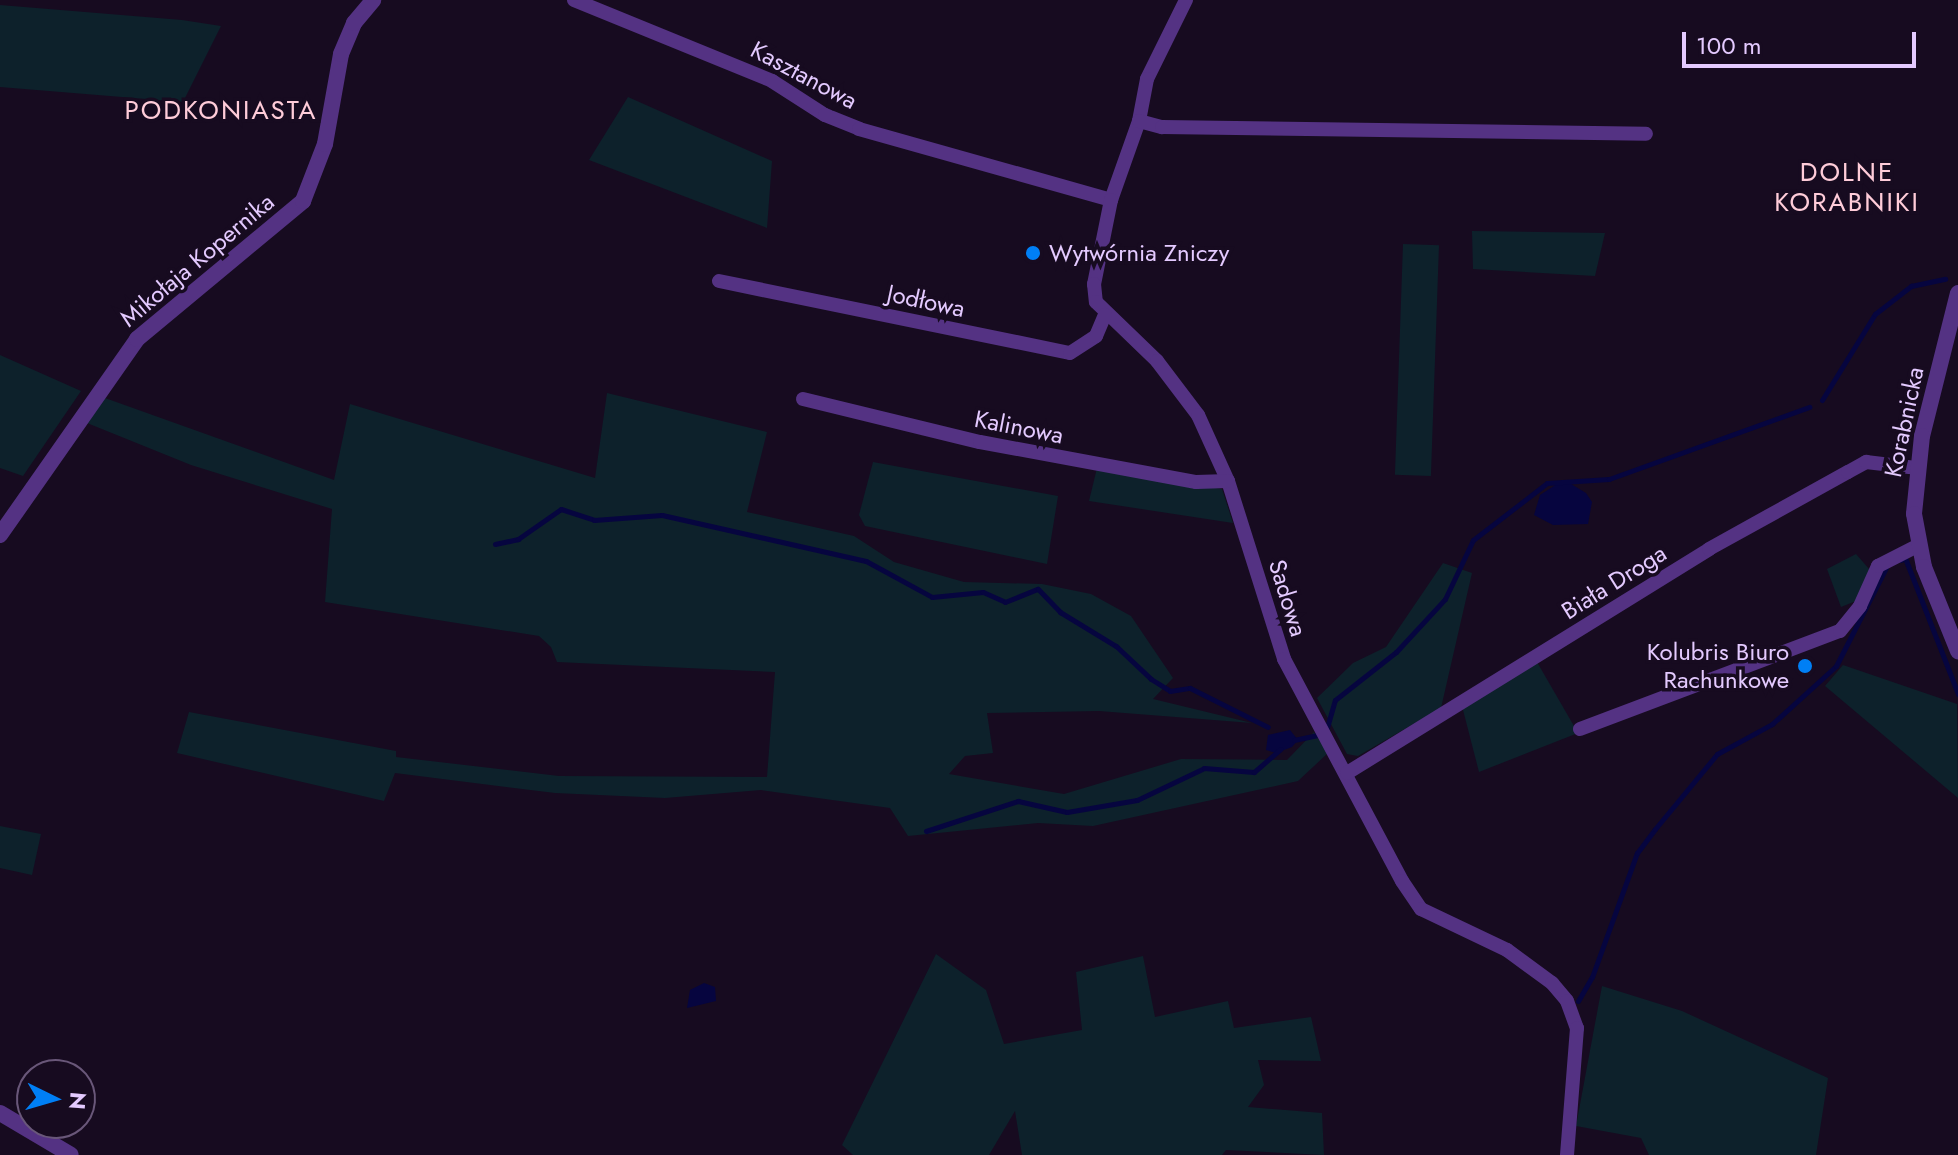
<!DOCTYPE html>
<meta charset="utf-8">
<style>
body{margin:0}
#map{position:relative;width:1958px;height:1155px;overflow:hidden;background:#170b20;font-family:Jost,sans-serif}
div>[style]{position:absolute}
.green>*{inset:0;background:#0d212b;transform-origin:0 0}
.water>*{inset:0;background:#06053f}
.stream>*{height:5px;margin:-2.5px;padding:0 2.5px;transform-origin:2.5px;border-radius:2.5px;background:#06053f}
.minor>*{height:14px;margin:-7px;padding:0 7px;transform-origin:7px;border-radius:7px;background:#543283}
.tertiary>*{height:16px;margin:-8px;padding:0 8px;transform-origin:8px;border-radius:8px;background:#543283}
.dots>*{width:22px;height:22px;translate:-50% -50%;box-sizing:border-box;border:4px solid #170b20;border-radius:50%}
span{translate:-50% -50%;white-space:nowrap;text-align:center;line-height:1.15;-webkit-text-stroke:7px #170b20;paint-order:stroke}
.street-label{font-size:24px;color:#e4caff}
.poi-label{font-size:24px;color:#e4caff}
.left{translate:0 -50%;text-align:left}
.right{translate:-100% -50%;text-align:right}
.neighbourhood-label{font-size:26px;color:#ffccd9;letter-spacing:2px}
.north{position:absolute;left:16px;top:1059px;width:80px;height:80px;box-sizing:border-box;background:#170b20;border:2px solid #695779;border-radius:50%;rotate:95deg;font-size:22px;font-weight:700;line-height:32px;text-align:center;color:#e4caff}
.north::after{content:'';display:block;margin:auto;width:28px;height:36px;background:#007ff5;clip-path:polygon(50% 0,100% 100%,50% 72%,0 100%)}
.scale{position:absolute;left:1682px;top:32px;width:234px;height:36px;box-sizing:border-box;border:4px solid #e4caff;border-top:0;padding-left:10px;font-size:24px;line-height:28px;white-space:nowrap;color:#e4caff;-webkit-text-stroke:6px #170b20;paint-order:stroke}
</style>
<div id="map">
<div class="green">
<i style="clip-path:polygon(0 5px,182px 20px,221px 26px,183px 102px,0 87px)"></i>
<i style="clip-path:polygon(628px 97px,772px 161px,767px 228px,589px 160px)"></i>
<i style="clip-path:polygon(1472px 231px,1605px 233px,1595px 276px,1473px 269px)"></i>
<i style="left:1403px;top:244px;width:36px;height:231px;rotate:2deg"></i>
<i style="clip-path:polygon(0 355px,81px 391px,23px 476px,0 468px)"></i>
<i style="clip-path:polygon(607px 393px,767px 432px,747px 512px,854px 536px,894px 562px,964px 582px,1042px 584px,1091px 594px,1131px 616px,1173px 678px,1153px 699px,1252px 723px,1099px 711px,987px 713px,993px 753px,965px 756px,949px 774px,1064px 794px,1181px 759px,1287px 760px,1314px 732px,1328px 753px,1298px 781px,1093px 826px,1038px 823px,908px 836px,890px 808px,761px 790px,665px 798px,555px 793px,395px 773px,384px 801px,177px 753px,189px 712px,396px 751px,396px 757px,559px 776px,767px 777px,775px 672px,557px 662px,551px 647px,539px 636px,325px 602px,332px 509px,191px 465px,87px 423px,105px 398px,334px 480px,350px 404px,595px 478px)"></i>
<i style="clip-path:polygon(873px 462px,1058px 496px,1047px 564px,865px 526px,859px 515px)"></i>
<i style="clip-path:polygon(1097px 468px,1222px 489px,1233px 523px,1089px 501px)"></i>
<i style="clip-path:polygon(1856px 554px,1870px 570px,1856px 601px,1841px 607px,1827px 569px)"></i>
<i style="clip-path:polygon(1443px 563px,1472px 573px,1441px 708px,1358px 756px,1347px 754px,1317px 698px,1353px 663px,1386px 647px)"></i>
<i style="clip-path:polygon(1537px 662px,1578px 733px,1479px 772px,1462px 706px)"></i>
<i style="clip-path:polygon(1843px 665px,1957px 704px,1958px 798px,1825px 686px)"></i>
<i style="clip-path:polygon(0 826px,41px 834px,32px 875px,0 868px)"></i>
<i style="clip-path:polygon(936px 954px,986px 990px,1004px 1044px,1082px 1030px,1076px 972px,1143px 956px,1155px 1017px,1228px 1001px,1234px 1028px,1311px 1017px,1321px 1061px,1258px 1060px,1264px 1085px,1248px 1107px,1322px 1113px,1324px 1155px,1226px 1150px,1222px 1155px,1022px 1155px,1015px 1111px,989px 1155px,853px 1155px,842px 1145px)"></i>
<i style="clip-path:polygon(1602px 986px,1682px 1011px,1828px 1078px,1816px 1155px,1649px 1155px,1641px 1138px,1576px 1126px)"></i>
</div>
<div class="water">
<i style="clip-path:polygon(1557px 484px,1571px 484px,1586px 493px,1592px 502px,1588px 524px,1553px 525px,1534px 515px,1540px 495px)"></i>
<i style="clip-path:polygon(1290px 730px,1298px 740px,1292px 747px,1276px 753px,1266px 750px,1268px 735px)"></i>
<i style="clip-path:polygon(704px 983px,715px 987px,716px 1001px,687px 1008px,690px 990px)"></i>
</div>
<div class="stream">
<i style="left:1822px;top:400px;width:101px;rotate:-58.4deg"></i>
<i style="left:1875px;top:314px;width:46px;rotate:-37.9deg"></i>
<i style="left:1911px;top:286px;width:35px;rotate:-12deg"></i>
<i style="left:495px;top:544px;width:24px;rotate:-12deg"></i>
<i style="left:518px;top:539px;width:52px;rotate:-34.9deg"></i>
<i style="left:561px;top:509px;width:35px;rotate:18deg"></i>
<i style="left:594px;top:520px;width:68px;rotate:-4.2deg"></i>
<i style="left:662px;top:515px;width:209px;rotate:12.7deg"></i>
<i style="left:866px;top:561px;width:75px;rotate:28.6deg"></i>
<i style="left:932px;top:597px;width:51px;rotate:-5.6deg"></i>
<i style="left:983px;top:592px;width:24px;rotate:24deg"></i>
<i style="left:1005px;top:602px;width:35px;rotate:-22deg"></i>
<i style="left:1038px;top:589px;width:32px;rotate:46deg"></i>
<i style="left:1060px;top:612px;width:66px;rotate:31.3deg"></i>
<i style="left:1116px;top:646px;width:48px;rotate:43.3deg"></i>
<i style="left:1151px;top:679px;width:22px;rotate:32deg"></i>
<i style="left:1170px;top:691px;width:20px;rotate:-9deg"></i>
<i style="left:1190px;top:688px;width:87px;rotate:26.6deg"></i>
<i style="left:1901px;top:560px;width:4px;rotate:-27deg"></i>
<i style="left:1905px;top:558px;width:146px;rotate:68.7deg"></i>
<i style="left:1326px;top:731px;width:32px;rotate:-74deg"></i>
<i style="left:1335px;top:700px;width:78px;rotate:-38.2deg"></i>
<i style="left:1396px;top:652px;width:72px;rotate:-47.2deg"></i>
<i style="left:1445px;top:599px;width:65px;rotate:-64.6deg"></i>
<i style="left:1473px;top:540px;width:93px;rotate:-37.6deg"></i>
<i style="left:1547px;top:483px;width:62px;rotate:-3.7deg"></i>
<i style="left:1609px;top:479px;width:213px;rotate:-19.8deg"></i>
<i style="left:1294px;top:740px;width:29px;rotate:-12deg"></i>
<i style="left:926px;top:831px;width:97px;rotate:-18.1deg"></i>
<i style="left:1018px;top:801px;width:50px;rotate:12.7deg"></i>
<i style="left:1067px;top:812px;width:71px;rotate:-9.7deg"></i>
<i style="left:1137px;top:800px;width:74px;rotate:-25.5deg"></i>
<i style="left:1204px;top:768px;width:50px;rotate:4.6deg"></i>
<i style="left:1254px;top:772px;width:35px;rotate:-41deg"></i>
<i style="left:1578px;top:1001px;width:28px;rotate:-60deg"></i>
<i style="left:1592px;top:977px;width:132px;rotate:-70.1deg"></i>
<i style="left:1637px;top:853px;width:30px;rotate:-53deg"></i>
<i style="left:1655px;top:829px;width:97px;rotate:-50.4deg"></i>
<i style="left:1717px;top:754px;width:63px;rotate:-28.6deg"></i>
<i style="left:1772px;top:724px;width:86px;rotate:-42.2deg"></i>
<i style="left:1836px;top:666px;width:110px;rotate:-63deg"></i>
</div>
<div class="minor">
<i style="left:574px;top:0;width:214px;rotate:22.2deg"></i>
<i style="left:772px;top:81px;width:63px;rotate:32.7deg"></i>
<i style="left:825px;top:115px;width:37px;rotate:22deg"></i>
<i style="left:859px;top:129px;width:262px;rotate:15.7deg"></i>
<i style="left:1186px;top:0;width:88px;rotate:116.3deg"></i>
<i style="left:1147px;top:79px;width:43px;rotate:100.8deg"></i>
<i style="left:1139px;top:121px;width:84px;rotate:109.5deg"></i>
<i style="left:1111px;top:200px;width:86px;rotate:101.4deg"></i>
<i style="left:1094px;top:284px;width:18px;rotate:84deg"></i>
<i style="left:1096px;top:302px;width:85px;rotate:44deg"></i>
<i style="left:1157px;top:361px;width:68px;rotate:52.8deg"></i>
<i style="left:1198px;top:415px;width:72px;rotate:65.6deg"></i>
<i style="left:1228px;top:481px;width:187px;rotate:72.5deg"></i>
<i style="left:1284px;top:659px;width:251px;rotate:62deg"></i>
<i style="left:1402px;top:881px;width:34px;rotate:56deg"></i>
<i style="left:1421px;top:909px;width:95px;rotate:25.5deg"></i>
<i style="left:1507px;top:950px;width:56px;rotate:36.3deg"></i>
<i style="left:1552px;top:983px;width:23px;rotate:50deg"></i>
<i style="left:1567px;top:1001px;width:29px;rotate:70deg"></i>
<i style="left:1577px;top:1028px;width:127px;rotate:94.5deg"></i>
<i style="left:1139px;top:121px;width:24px;rotate:15deg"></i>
<i style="left:1162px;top:127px;width:484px;rotate:0.8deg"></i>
<i style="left:719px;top:281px;width:358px;rotate:11.6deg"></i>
<i style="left:1070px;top:353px;width:31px;rotate:-33deg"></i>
<i style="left:1096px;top:336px;width:23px;rotate:-67deg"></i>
<i style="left:803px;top:399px;width:182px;rotate:13.7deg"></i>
<i style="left:980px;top:442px;width:220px;rotate:10.5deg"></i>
<i style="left:1196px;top:482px;width:32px;rotate:-2deg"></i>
<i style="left:1580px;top:729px;width:278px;rotate:-20.7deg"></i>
<i style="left:1840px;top:631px;width:32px;rotate:-51deg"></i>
<i style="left:1860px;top:606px;width:44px;rotate:-65.8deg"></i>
<i style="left:1878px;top:566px;width:44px;rotate:-27.1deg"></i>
<i style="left:1347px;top:773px;width:426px;rotate:-31.7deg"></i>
<i style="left:1709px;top:549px;width:159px;rotate:-29deg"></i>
<i style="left:1848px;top:472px;width:21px;rotate:-29deg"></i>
<i style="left:1866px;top:462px;width:50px;rotate:6.8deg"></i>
</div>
<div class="tertiary">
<i style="left:1958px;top:293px;width:147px;rotate:104.1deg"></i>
<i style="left:1922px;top:436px;width:78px;rotate:95.9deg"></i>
<i style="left:1914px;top:514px;width:54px;rotate:79.3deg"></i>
<i style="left:1924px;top:567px;width:91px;rotate:68deg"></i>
<i style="left:0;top:535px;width:239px;rotate:-55deg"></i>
<i style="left:137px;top:339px;width:216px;rotate:-39.7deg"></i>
<i style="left:303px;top:201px;width:61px;rotate:-68.9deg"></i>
<i style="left:325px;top:144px;width:91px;rotate:-79.9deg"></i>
<i style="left:341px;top:54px;width:34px;rotate:-67deg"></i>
<i style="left:354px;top:23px;width:30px;rotate:-50deg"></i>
<i style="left:0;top:1113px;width:82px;rotate:30.6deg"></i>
</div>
<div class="dots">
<i style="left:1033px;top:253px;background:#007ff5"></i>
<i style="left:1805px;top:666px;background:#007ff5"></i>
</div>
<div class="street-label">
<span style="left:804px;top:75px;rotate:28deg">Kasztanowa</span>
<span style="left:197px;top:260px;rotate:-40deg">Mikołaja Kopernika</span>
<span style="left:926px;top:301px;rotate:12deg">Jodłowa</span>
<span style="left:1904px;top:422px;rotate:-78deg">Korabnicka</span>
<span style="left:1019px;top:427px;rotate:11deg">Kalinowa</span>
<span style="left:1614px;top:582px;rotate:-32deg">Biała Droga</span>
<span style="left:1288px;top:598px;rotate:73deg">Sadowa</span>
</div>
<div class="poi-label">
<span class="left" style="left:1049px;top:253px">Wytwórnia Zniczy</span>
<span class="right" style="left:1789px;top:666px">Kolubris Biuro<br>Rachunkowe</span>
</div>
<div class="neighbourhood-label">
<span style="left:221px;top:111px">PODKONIASTA</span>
<span style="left:1847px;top:188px">DOLNE<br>KORABNIKI</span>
</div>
<div class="north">N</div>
<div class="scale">100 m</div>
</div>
